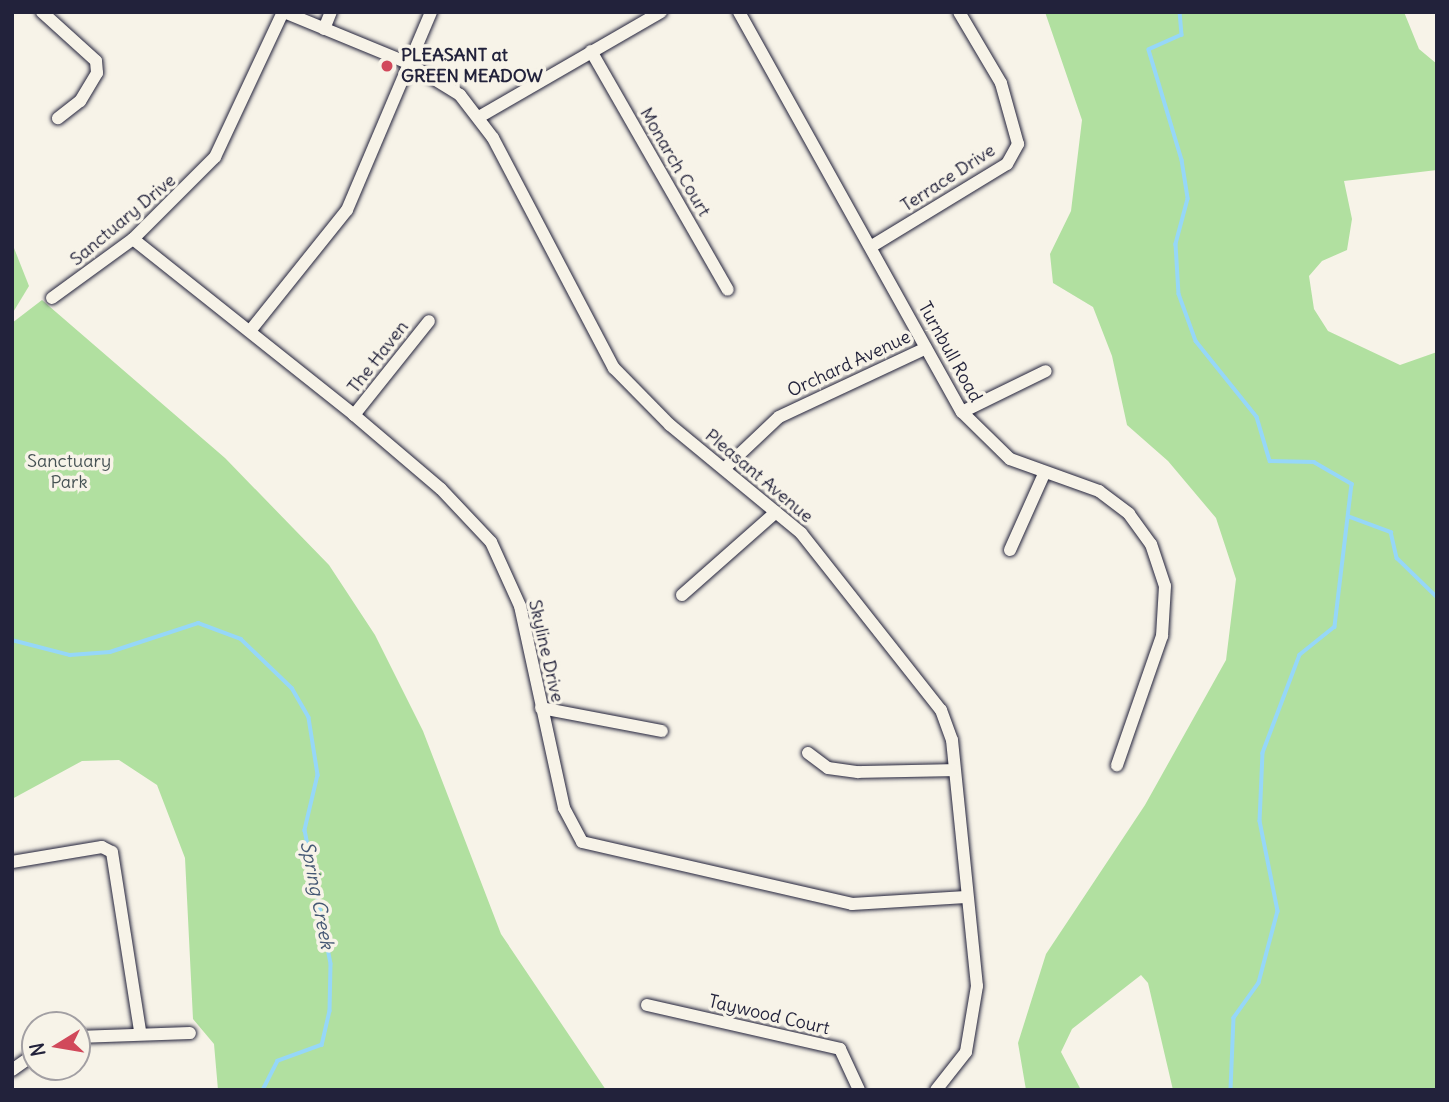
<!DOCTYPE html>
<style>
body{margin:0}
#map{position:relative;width:1449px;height:1102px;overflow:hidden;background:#f7f3e8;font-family:Delius,sans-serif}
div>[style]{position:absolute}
.green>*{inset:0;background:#b1e0a0}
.stream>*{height:3.5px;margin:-1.75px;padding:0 1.75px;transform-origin:1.75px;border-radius:1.75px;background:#96d7f8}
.roads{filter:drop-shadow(0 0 2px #22223b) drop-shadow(0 0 2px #22223b)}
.street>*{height:12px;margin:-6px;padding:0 6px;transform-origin:6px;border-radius:6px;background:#f7f3e8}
.dots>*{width:19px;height:19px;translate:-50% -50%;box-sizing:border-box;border:4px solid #f7f3e8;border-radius:50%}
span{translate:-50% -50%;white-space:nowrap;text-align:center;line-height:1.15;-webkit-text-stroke:7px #f7f3e8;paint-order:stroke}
.poi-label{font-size:18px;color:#22223b;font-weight:700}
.left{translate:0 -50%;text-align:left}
.street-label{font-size:18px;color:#22223b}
.park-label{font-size:18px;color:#465254}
.water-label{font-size:19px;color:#455874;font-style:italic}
.frame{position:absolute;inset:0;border:14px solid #22223b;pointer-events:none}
.north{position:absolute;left:21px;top:1011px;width:70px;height:70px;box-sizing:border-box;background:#f7f3e8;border:2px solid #a29fa3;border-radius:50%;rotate:259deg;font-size:19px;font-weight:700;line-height:28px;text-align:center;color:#22223b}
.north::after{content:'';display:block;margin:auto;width:24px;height:32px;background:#d1495b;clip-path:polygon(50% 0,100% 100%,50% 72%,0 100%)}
</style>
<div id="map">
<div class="green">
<i style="clip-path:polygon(1045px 12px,1404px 12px,1419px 49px,1437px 64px,1437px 170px,1344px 181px,1352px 219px,1347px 250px,1322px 261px,1309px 276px,1314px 309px,1328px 331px,1400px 365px,1437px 352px,1437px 1090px,1173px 1090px,1148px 983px,1141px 975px,1072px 1029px,1061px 1052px,1081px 1090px,1026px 1090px,1018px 1043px,1046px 954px,1145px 805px,1226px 660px,1236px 579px,1216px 518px,1168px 461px,1127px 425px,1112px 356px,1093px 307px,1053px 283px,1050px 254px,1071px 211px,1082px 120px)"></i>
<i style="clip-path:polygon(12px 243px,29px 286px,12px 314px)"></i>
<i style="clip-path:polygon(42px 300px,225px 458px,329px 565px,375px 635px,423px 731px,501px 934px,606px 1090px,218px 1090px,214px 1044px,193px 1019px,185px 858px,157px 785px,119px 760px,82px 761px,12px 799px,12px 323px)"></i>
</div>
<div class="stream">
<i style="left:1180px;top:12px;width:23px;rotate:85deg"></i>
<i style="left:1182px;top:35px;width:36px;rotate:156deg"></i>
<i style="left:1149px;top:50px;width:115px;rotate:73.3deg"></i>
<i style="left:1182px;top:160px;width:39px;rotate:81deg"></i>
<i style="left:1188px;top:199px;width:47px;rotate:104.9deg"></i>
<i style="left:1176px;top:244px;width:50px;rotate:86.6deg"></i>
<i style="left:1179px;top:294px;width:50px;rotate:70.1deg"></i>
<i style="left:1196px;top:341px;width:97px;rotate:51.2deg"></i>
<i style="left:1257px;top:417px;width:46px;rotate:73.5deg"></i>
<i style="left:1270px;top:461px;width:44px;rotate:1.3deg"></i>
<i style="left:1314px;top:462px;width:44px;rotate:30.1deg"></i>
<i style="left:1352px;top:484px;width:144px;rotate:96.8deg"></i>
<i style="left:1335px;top:627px;width:45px;rotate:141.3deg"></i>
<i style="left:1300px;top:655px;width:105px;rotate:110.7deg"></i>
<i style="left:1263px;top:753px;width:68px;rotate:92.5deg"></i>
<i style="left:1260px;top:821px;width:92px;rotate:78.7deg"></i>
<i style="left:1278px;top:911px;width:74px;rotate:104.8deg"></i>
<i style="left:1259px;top:983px;width:43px;rotate:125.5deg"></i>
<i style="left:1234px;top:1018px;width:72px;rotate:92.4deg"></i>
<i style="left:1350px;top:517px;width:44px;rotate:20.1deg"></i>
<i style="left:1391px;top:532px;width:27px;rotate:77deg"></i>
<i style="left:1397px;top:558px;width:56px;rotate:44.3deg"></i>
<i style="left:12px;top:640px;width:60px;rotate:14.5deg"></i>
<i style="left:70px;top:655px;width:40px;rotate:-4.3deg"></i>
<i style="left:110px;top:652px;width:93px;rotate:-18.2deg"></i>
<i style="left:198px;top:623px;width:46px;rotate:20.4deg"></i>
<i style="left:241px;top:639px;width:71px;rotate:43.9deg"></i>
<i style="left:292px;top:688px;width:34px;rotate:60deg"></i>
<i style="left:309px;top:718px;width:58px;rotate:81deg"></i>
<i style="left:318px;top:775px;width:57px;rotate:103.3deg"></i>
<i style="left:305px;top:830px;width:136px;rotate:79deg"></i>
<i style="left:331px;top:964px;width:47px;rotate:91.2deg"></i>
<i style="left:330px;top:1011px;width:35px;rotate:103deg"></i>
<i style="left:322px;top:1045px;width:47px;rotate:160deg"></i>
<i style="left:278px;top:1061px;width:33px;rotate:117deg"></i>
</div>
<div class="roads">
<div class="street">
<i style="left:42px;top:12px;width:73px;rotate:42.2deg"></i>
<i style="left:96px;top:61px;width:12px;rotate:85deg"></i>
<i style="left:97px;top:73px;width:33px;rotate:121deg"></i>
<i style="left:80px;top:101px;width:28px;rotate:142deg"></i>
<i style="left:284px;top:12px;width:134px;rotate:22.4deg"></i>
<i style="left:408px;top:63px;width:61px;rotate:31.6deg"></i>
<i style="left:460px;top:95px;width:54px;rotate:52.5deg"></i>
<i style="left:493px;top:138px;width:260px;rotate:62.3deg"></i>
<i style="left:614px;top:368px;width:80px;rotate:45.5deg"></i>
<i style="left:670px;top:425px;width:170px;rotate:39.5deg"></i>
<i style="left:801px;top:533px;width:226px;rotate:51.7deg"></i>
<i style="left:941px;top:710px;width:32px;rotate:70deg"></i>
<i style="left:952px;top:740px;width:247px;rotate:84.2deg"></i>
<i style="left:977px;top:986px;width:67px;rotate:99.5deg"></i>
<i style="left:966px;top:1052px;width:48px;rotate:128.3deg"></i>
<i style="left:739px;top:12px;width:458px;rotate:60.9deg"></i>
<i style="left:962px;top:412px;width:67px;rotate:44.4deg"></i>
<i style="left:1010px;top:459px;width:95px;rotate:19.8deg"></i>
<i style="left:1099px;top:491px;width:38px;rotate:37deg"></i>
<i style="left:1129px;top:514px;width:37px;rotate:54deg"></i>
<i style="left:1151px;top:544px;width:44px;rotate:71.6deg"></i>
<i style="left:1165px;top:586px;width:50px;rotate:93.4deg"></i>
<i style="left:1162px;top:636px;width:137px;rotate:109.2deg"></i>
<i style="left:324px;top:29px;width:18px;rotate:-68deg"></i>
<i style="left:591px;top:51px;width:275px;rotate:60.2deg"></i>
<i style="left:479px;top:117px;width:210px;rotate:-30deg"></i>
<i style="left:133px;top:239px;width:283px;rotate:38.5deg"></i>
<i style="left:354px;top:415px;width:114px;rotate:40.4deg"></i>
<i style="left:441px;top:489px;width:73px;rotate:46.7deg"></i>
<i style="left:491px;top:542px;width:70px;rotate:65.6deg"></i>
<i style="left:520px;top:606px;width:207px;rotate:77.7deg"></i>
<i style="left:564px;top:808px;width:38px;rotate:62deg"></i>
<i style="left:582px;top:842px;width:277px;rotate:12.9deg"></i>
<i style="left:852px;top:904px;width:114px;rotate:-3.5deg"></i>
<i style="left:872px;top:246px;width:158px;rotate:-31.3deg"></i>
<i style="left:1007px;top:164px;width:23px;rotate:-61deg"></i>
<i style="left:1018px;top:144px;width:63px;rotate:-105.6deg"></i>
<i style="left:1001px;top:83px;width:82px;rotate:-120.6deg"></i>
<i style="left:52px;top:298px;width:100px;rotate:-36.1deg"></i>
<i style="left:133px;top:239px;width:116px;rotate:-45deg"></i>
<i style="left:215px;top:157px;width:160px;rotate:-64.9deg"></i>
<i style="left:250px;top:331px;width:155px;rotate:-51.3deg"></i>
<i style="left:347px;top:210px;width:215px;rotate:-67deg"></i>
<i style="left:962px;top:412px;width:93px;rotate:-26deg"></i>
<i style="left:354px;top:415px;width:120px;rotate:-51.4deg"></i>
<i style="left:725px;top:468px;width:74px;rotate:-43.4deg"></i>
<i style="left:779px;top:417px;width:162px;rotate:-25.1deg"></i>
<i style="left:1010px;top:550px;width:83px;rotate:-65.9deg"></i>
<i style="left:682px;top:595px;width:125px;rotate:-41.4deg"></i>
<i style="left:541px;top:708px;width:123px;rotate:10.8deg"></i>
<i style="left:808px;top:753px;width:25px;rotate:37deg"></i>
<i style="left:828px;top:768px;width:30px;rotate:8deg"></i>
<i style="left:858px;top:772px;width:95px;rotate:-1.2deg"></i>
<i style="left:12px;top:862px;width:91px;rotate:-9.5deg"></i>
<i style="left:102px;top:847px;width:11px;rotate:27deg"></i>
<i style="left:112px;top:852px;width:180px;rotate:81.1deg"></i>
<i style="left:647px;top:1005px;width:198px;rotate:12.8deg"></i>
<i style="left:840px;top:1049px;width:45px;rotate:65.1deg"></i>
<i style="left:77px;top:1037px;width:113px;rotate:-2deg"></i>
<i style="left:12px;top:1070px;width:28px;rotate:-35deg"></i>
</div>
</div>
<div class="dots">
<i style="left:387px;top:66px;background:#d1495b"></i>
</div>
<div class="poi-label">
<span class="left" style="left:401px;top:66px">PLEASANT at<br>GREEN MEADOW</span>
</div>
<div class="street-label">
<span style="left:675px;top:162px;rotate:60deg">Monarch Court</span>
<span style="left:948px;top:178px;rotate:-33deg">Terrace Drive</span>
<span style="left:123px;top:220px;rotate:-40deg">Sanctuary Drive</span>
<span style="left:950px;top:352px;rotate:61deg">Turnbull Road</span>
<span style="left:378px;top:357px;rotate:-52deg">The Haven</span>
<span style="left:849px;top:364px;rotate:-25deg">Orchard Avenue</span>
<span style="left:759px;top:476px;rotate:40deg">Pleasant Avenue</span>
<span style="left:546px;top:651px;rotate:77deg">Skyline Drive</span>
<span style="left:769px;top:1015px;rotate:13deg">Taywood Court</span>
</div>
<div class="park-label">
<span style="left:69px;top:472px">Sanctuary<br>Park</span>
</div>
<div class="water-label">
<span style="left:317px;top:895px;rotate:79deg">Spring Creek</span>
</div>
<div class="frame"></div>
<div class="north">N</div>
</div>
